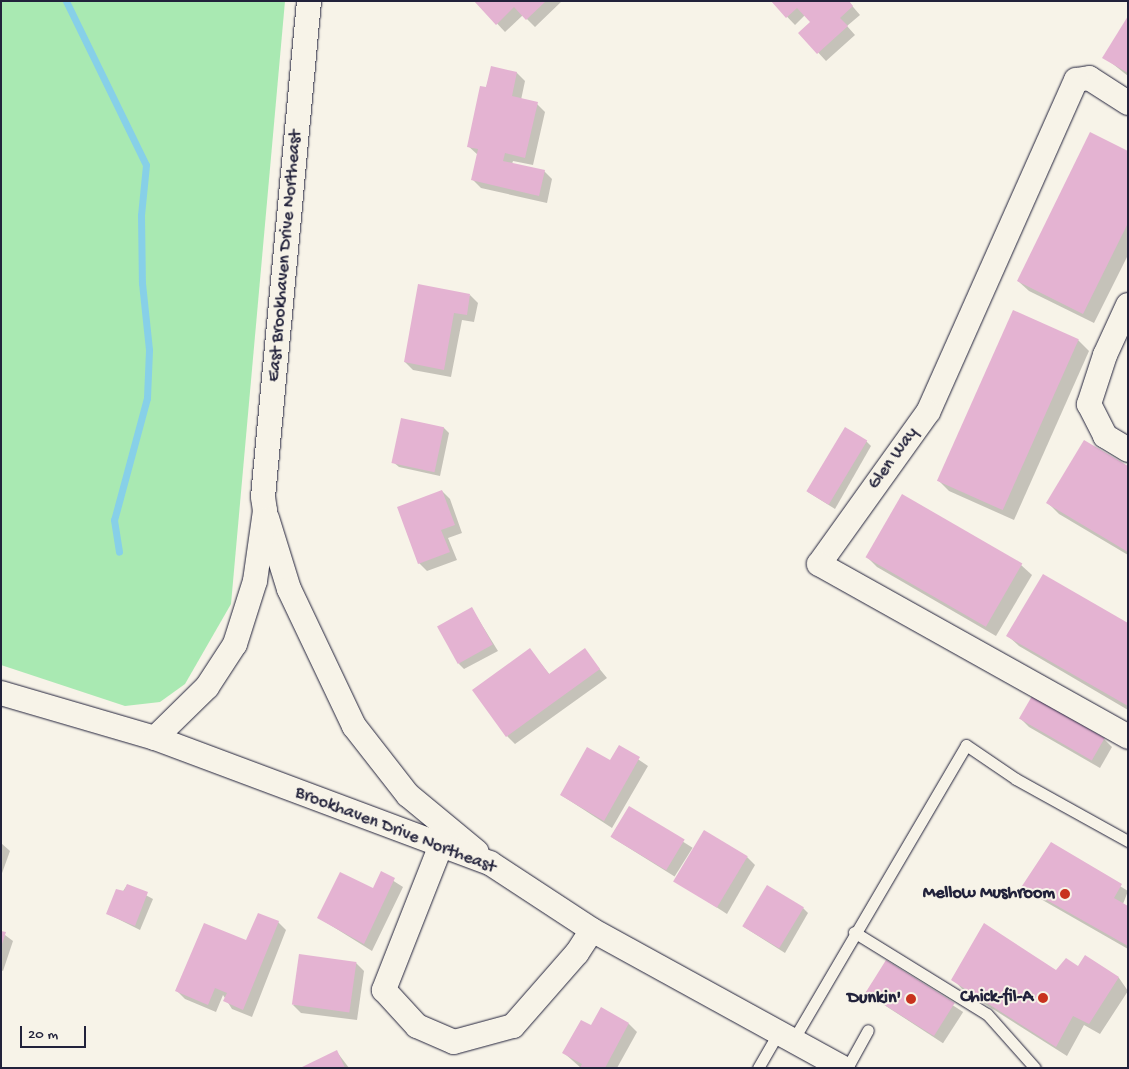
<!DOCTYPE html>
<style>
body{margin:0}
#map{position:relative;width:1129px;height:1069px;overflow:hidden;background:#f7f3e8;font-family:"Gochi Hand",sans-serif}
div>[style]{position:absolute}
.green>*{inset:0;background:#a9e9b2}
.shadow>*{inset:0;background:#0003;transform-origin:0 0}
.stream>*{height:7px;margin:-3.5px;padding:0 3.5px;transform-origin:3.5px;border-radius:3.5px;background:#87d0e8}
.building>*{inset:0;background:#e4b3d2;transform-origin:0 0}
.roads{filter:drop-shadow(0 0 1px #22223b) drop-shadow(0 0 1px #22223b)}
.service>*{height:11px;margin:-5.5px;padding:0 5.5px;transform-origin:5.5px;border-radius:5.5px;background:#f7f3e8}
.minor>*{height:24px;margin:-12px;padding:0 12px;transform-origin:12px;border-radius:12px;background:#f7f3e8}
.dots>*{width:14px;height:14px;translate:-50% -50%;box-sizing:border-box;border:2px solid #f7f3e8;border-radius:50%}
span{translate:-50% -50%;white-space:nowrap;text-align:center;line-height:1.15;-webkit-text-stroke:4px #f7f3e8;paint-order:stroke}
.street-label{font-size:18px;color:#22223b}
.poi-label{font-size:18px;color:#22223b;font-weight:700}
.right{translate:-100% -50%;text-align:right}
.frame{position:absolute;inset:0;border:2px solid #22223b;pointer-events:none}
.scale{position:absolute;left:20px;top:1026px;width:66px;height:22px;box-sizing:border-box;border:2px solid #22223b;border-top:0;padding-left:6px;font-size:15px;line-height:18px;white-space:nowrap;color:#22223b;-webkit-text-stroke:4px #f7f3e8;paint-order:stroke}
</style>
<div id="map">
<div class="green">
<i style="clip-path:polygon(1px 1px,285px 1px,231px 604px,185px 684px,160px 702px,125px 706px,1px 665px)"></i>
</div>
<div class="shadow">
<i style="clip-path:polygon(476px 1px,562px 1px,535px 27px,523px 15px,505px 32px)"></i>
<i style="clip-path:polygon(772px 1px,848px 1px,860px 15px,847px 26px,855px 35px,826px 61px,800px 33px,811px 22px,805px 15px,795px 25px)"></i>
<i style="clip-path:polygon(1128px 18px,1128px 76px,1104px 57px)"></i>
<i style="clip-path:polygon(492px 68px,517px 73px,525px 81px,521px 100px,537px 104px,545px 112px,533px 165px,513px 161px,512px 164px,544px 171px,552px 179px,547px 203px,481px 188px,473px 180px,478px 155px,468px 146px)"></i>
<i style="clip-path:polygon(1128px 152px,1128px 255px,1094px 323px,1029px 291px,1018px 281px)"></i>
<i style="clip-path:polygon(470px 295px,478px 303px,474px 322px,462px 320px,451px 377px,413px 370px,405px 362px)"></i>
<i style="clip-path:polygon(1078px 340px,1089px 351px,1014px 520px,949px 491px,938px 480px)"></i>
<i style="clip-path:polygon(402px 419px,444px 428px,449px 433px,440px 476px,399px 467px,393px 462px)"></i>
<i style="clip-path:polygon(866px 441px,871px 446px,835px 509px,808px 492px)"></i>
<i style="clip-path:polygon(1128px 468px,1128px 555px,1059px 514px,1048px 503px)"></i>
<i style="clip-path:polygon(442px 491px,450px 499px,462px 533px,448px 538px,457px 560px,427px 571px,419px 563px)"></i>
<i style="clip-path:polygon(867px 557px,1021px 565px,1032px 575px,996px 636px,877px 567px)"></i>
<i style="clip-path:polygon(472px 609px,498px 651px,464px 669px,459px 664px)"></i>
<i style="clip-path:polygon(1128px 625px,1128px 710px,1019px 646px,1008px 636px)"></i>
<i style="clip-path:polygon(530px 650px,550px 675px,584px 650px,607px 678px,515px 744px,507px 736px)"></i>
<i style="clip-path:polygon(1021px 719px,1104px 739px,1112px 747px,1100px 768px,1029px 727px)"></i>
<i style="clip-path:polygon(620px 747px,648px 766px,612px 828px,561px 795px,611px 762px)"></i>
<i style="left:629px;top:808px;width:75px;height:34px;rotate:32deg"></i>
<i style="clip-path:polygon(1px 843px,10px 851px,1px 876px)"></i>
<i style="clip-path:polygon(1051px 844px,1128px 891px,1123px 904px,1128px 907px,1128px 949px,1032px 894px,1024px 886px)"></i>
<i style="clip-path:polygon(747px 857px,755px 865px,727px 914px,676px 881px)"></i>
<i style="clip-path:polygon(381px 873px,403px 887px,372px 951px,319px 918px,373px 890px)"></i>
<i style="clip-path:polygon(127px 885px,153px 899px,140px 930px,108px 914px)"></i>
<i style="clip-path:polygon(803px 908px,808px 913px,785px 953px,744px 927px)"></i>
<i style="clip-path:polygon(278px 922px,286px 930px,252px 1017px,232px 1009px,223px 995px,216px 1012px,185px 999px,177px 991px)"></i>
<i style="clip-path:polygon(1px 932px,13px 941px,3px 971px,1px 970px)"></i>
<i style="clip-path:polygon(1085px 957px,1119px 978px,1128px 991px,1100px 1034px,1084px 1025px,1067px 1056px,963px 990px,953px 979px,1057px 972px,1078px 967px)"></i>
<i style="left:886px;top:962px;width:92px;height:37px;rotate:33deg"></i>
<i style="clip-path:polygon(356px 963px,364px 971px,357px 1020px,301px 1013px,293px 1005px)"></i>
<i style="clip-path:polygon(629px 1024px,637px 1032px,617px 1068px,581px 1068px,564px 1053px,591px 1027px)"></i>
<i style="clip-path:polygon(337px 1052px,349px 1068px,303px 1068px)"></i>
</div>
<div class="stream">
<i style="left:66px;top:1px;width:182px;rotate:64deg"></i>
<i style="left:146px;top:165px;width:50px;rotate:95.7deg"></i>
<i style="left:141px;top:215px;width:68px;rotate:89.2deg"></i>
<i style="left:142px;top:283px;width:67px;rotate:84deg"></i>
<i style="left:149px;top:350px;width:48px;rotate:92.4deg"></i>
<i style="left:147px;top:398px;width:126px;rotate:105.1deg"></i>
<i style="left:114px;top:520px;width:32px;rotate:81deg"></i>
</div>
<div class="building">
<i style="clip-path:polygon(474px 1px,546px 1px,526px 20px,514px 7px,496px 25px)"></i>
<i style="clip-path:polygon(771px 1px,849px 1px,853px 6px,840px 18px,848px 26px,817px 54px,798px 33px,810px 22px,797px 8px,786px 18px)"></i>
<i style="clip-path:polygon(1128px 16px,1128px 73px,1102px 58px)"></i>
<i style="clip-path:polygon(491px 66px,517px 72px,512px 96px,538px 102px,525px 158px,505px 153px,503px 161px,545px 170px,539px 196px,471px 180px,478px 149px,467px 147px,480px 86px,486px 87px)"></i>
<i style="clip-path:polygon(1090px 132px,1128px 151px,1128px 223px,1083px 314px,1017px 281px)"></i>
<i style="clip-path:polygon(418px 284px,470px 294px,467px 315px,454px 313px,444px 370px,404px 362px)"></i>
<i style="left:1013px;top:310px;width:72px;height:187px;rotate:24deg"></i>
<i style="left:401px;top:418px;width:44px;height:46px;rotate:12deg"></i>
<i style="left:845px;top:427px;width:26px;height:75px;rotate:31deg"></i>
<i style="clip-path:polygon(1084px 440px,1128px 466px,1128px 552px,1046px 503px)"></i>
<i style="clip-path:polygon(442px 490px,455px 525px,441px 530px,450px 552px,418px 564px,397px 507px)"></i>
<i style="left:902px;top:494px;width:139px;height:73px;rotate:30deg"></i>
<i style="clip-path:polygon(1043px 574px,1128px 623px,1128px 706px,1006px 636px)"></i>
<i style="left:472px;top:607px;width:43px;height:40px;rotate:61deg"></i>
<i style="clip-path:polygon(530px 648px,549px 674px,585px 648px,600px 669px,506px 737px,472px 690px)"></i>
<i style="left:1032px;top:696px;width:84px;height:26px;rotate:30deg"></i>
<i style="clip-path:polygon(619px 745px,640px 757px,604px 821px,560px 795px,587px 747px,610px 760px)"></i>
<i style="left:629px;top:806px;width:65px;height:36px;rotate:31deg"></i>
<i style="left:704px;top:830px;width:51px;height:60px;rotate:31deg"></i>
<i style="clip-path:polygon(1051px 842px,1122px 884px,1114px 898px,1128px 906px,1128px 946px,1022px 886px)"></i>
<i style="clip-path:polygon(381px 871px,395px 878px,364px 944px,317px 918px,340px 872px,373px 888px)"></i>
<i style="clip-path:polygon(127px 884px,148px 892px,135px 926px,106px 914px,116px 889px,124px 891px)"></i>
<i style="left:767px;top:885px;width:43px;height:48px;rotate:31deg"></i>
<i style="clip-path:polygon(258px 913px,279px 921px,243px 1010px,223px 1001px,227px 993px,215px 988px,208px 1005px,175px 991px,204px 923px,246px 940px)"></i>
<i style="clip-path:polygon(984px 923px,1056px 970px,1066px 958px,1078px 966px,1085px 955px,1119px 977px,1089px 1024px,1073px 1016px,1056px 1047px,951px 980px)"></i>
<i style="clip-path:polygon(1px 931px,6px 932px,2px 944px,1px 944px)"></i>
<i style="left:299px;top:954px;width:58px;height:51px;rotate:8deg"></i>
<i style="left:886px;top:960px;width:81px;height:39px;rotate:32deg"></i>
<i style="clip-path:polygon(601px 1007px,629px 1023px,605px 1068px,580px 1068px,582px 1064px,562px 1053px,581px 1020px,591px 1025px)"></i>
<i style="clip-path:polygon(337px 1050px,345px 1068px,300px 1068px)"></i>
</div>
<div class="roads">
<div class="service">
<i style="left:854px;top:932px;width:156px;rotate:31.7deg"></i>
<i style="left:987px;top:1014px;width:72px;rotate:48.4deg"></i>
<i style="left:792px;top:1042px;width:344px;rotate:-59.6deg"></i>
<i style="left:966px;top:745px;width:60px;rotate:34.2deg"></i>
<i style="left:1016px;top:779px;width:128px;rotate:29deg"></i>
<i style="left:758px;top:1068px;width:39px;rotate:-60deg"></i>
<i style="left:847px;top:1068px;width:43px;rotate:-61.1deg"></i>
</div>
<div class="minor">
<i style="left:1128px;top:103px;width:46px;rotate:-147.3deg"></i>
<i style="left:1089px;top:78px;width:13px;rotate:171deg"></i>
<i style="left:1076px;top:80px;width:363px;rotate:114deg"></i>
<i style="left:928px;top:412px;width:187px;rotate:125.6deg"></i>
<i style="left:819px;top:564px;width:354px;rotate:29.2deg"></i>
<i style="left:1128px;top:305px;width:55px;rotate:114.7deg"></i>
<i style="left:1105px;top:355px;width:52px;rotate:108.1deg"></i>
<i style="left:1089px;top:404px;width:36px;rotate:63deg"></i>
<i style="left:1105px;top:436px;width:27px;rotate:31deg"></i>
<i style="left:267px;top:518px;width:74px;rotate:72.8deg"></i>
<i style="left:289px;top:589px;width:152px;rotate:64.6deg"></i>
<i style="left:354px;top:726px;width:88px;rotate:52deg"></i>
<i style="left:408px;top:795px;width:89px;rotate:39.6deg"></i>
<i style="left:1px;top:693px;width:160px;rotate:16.3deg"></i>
<i style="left:155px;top:738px;width:358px;rotate:20.5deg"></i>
<i style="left:490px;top:863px;width:122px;rotate:33.3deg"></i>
<i style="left:592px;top:930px;width:286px;rotate:28.8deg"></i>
<i style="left:155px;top:738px;width:73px;rotate:-44.4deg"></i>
<i style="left:207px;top:687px;width:51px;rotate:-56.9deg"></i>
<i style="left:235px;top:644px;width:66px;rotate:-72.4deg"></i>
<i style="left:255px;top:581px;width:71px;rotate:-81.9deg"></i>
<i style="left:265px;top:511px;width:14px;rotate:-98deg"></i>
<i style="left:263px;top:497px;width:498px;rotate:-84.7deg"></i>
<i style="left:441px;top:845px;width:156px;rotate:111.5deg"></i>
<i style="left:384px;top:990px;width:49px;rotate:47.5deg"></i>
<i style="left:417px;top:1026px;width:40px;rotate:23.4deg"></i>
<i style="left:454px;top:1042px;width:61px;rotate:-15.2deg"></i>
<i style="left:513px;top:1026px;width:97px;rotate:-48.8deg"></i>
<i style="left:577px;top:953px;width:27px;rotate:-57deg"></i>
</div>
</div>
<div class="dots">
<i style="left:1065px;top:894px;background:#c8321e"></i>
<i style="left:1043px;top:998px;background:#c8321e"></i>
<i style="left:911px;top:999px;background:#c8321e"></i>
</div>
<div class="street-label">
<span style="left:286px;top:256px;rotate:-85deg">East Brookhaven Drive Northeast</span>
<span style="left:894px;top:459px;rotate:-54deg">Glen Way</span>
<span style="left:395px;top:831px;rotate:21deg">Brookhaven Drive Northeast</span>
</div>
<div class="poi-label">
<span class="right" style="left:1055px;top:894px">Mellow Mushroom</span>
<span class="right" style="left:1033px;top:998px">Chick-fil-A</span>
<span class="right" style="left:901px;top:999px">Dunkin'</span>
</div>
<div class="frame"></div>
<div class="scale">20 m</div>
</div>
